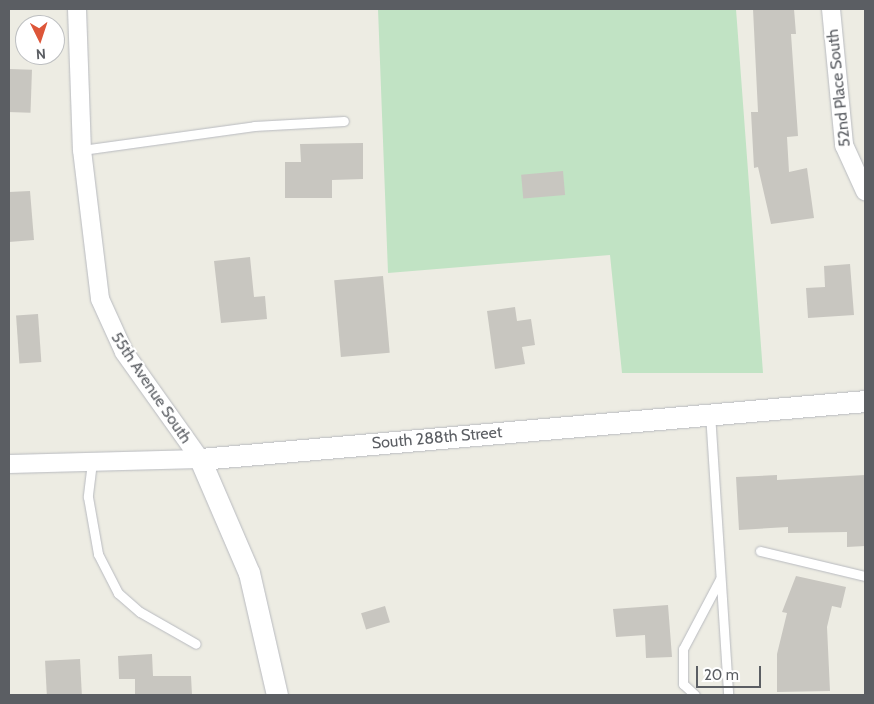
<!DOCTYPE html>
<style>
body{margin:0}
#map{position:relative;width:874px;height:704px;overflow:hidden;background:#edece3;font-family:Cabin,sans-serif}
div>[style]{position:absolute}
.green>*{inset:0;background:#c1e3c4}
.building>*{inset:0;background:#c8c6c0;transform-origin:0 0}
.roads{filter:drop-shadow(0 0 1px #b8babf) drop-shadow(0 0 1px #b8babf)}
.service>*{height:9px;margin:-4.5px;padding:0 4.5px;transform-origin:4.5px;border-radius:4.5px;background:#fff}
.minor>*{height:18px;margin:-9px;padding:0 9px;transform-origin:9px;border-radius:9px;background:#fff}
.tertiary>*{height:21px;margin:-10.5px;padding:0 10.5px;transform-origin:10.5px;border-radius:10.5px;background:#fff}
span{translate:-50% -50%;white-space:nowrap;text-align:center;line-height:1.15;-webkit-text-stroke:4px #fff;paint-order:stroke}
.street-label{font-size:16px;color:#5b5e63}
.frame{position:absolute;inset:0;border:10px solid #5b5e63;pointer-events:none}
.north{position:absolute;left:15px;top:15px;width:50px;height:50px;box-sizing:border-box;background:#fff;border:1px solid #bdbfc1;border-radius:50%;rotate:176deg;font-size:14px;font-weight:700;line-height:20px;text-align:center;color:#5b5e63}
.north::after{content:'';display:block;margin:auto;width:18px;height:22px;background:#dd5639;clip-path:polygon(50% 0,100% 100%,50% 72%,0 100%)}
.scale{position:absolute;left:696px;top:666px;width:65px;height:22px;box-sizing:border-box;border:2px solid #5b5e63;border-top:0;padding-left:6px;font-size:15px;line-height:18px;white-space:nowrap;color:#5b5e63;-webkit-text-stroke:4px #fff;paint-order:stroke}
</style>
<div id="map">
<div class="green">
<i style="clip-path:polygon(378px 9px,736px 9px,763px 373px,622px 373px,610px 255px,388px 273px)"></i>
</div>
<div class="building">
<i style="clip-path:polygon(753px 9px,794px 9px,796px 34px,791px 34px,798px 136px,787px 137px,789px 172px,807px 168px,814px 218px,771px 224px,758px 167px,754px 168px,751px 112px,758px 112px)"></i>
<i style="left:9px;top:69px;width:23px;height:43px;rotate:2deg"></i>
<i style="clip-path:polygon(363px 143px,363px 179px,332px 180px,332px 198px,285px 198px,285px 162px,301px 162px,300px 144px)"></i>
<i style="left:563px;top:171px;width:24px;height:42px;rotate:85deg"></i>
<i style="clip-path:polygon(30px 191px,34px 240px,9px 242px,9px 192px)"></i>
<i style="clip-path:polygon(250px 257px,254px 297px,265px 296px,267px 319px,221px 323px,214px 261px)"></i>
<i style="clip-path:polygon(850px 264px,854px 315px,808px 318px,806px 288px,825px 287px,824px 266px)"></i>
<i style="left:383px;top:276px;width:77px;height:49px;rotate:85deg"></i>
<i style="clip-path:polygon(515px 307px,517px 321px,531px 319px,535px 345px,522px 347px,525px 364px,495px 369px,487px 311px)"></i>
<i style="left:38px;top:314px;width:48px;height:22px;rotate:86deg"></i>
<i style="clip-path:polygon(777px 475px,777px 480px,865px 475px,865px 546px,847px 547px,847px 532px,788px 533px,788px 527px,739px 530px,736px 477px)"></i>
<i style="clip-path:polygon(796px 576px,846px 587px,841px 608px,832px 606px,827px 627px,830px 691px,777px 692px,777px 654px,787px 613px,782px 612px)"></i>
<i style="clip-path:polygon(668px 605px,672px 657px,646px 658px,645px 635px,616px 637px,613px 609px)"></i>
<i style="left:385px;top:606px;width:17px;height:25px;rotate:73deg"></i>
<i style="clip-path:polygon(152px 654px,153px 676px,191px 676px,192px 695px,135px 695px,135px 679px,119px 679px,118px 656px)"></i>
<i style="left:80px;top:659px;width:36px;height:35px;rotate:87deg"></i>
</div>
<div class="roads">
<div class="service">
<i style="left:82px;top:150px;width:174px;rotate:-7.9deg"></i>
<i style="left:254px;top:126px;width:90px;rotate:-3.2deg"></i>
<i style="left:710px;top:413px;width:283px;rotate:86.3deg"></i>
<i style="left:92px;top:462px;width:35px;rotate:97deg"></i>
<i style="left:88px;top:497px;width:58px;rotate:80deg"></i>
<i style="left:98px;top:554px;width:44px;rotate:62.9deg"></i>
<i style="left:118px;top:593px;width:29px;rotate:41deg"></i>
<i style="left:140px;top:612px;width:64px;rotate:29.7deg"></i>
<i style="left:760px;top:551px;width:108px;rotate:13.4deg"></i>
<i style="left:695px;top:695px;width:16px;rotate:-137deg"></i>
<i style="left:683px;top:684px;width:35px;rotate:-90deg"></i>
<i style="left:683px;top:649px;width:79px;rotate:-62.1deg"></i>
</div>
<div class="minor">
<i style="left:77px;top:9px;width:141px;rotate:88deg"></i>
<i style="left:82px;top:150px;width:150px;rotate:83.1deg"></i>
<i style="left:100px;top:299px;width:58px;rotate:65.6deg"></i>
<i style="left:124px;top:352px;width:131px;rotate:54.6deg"></i>
<i style="left:831px;top:9px;width:137px;rotate:84.5deg"></i>
<i style="left:844px;top:145px;width:51px;rotate:65.5deg"></i>
<i style="left:9px;top:464px;width:191px;rotate:-1.5deg"></i>
</div>
<div class="tertiary">
<i style="left:277px;top:695px;width:125px;rotate:-102.9deg"></i>
<i style="left:249px;top:573px;width:124px;rotate:-113.3deg"></i>
<i style="left:200px;top:459px;width:668px;rotate:-4.98deg"></i>
</div>
</div>
<div class="street-label">
<span style="left:839px;top:88px;rotate:-96deg">52nd Place South</span>
<span style="left:151px;top:388px;rotate:56deg">55th Avenue South</span>
<span style="left:437px;top:438px;rotate:-5deg">South 288th Street</span>
</div>
<div class="frame"></div>
<div class="north">N</div>
<div class="scale">20 m</div>
</div>
